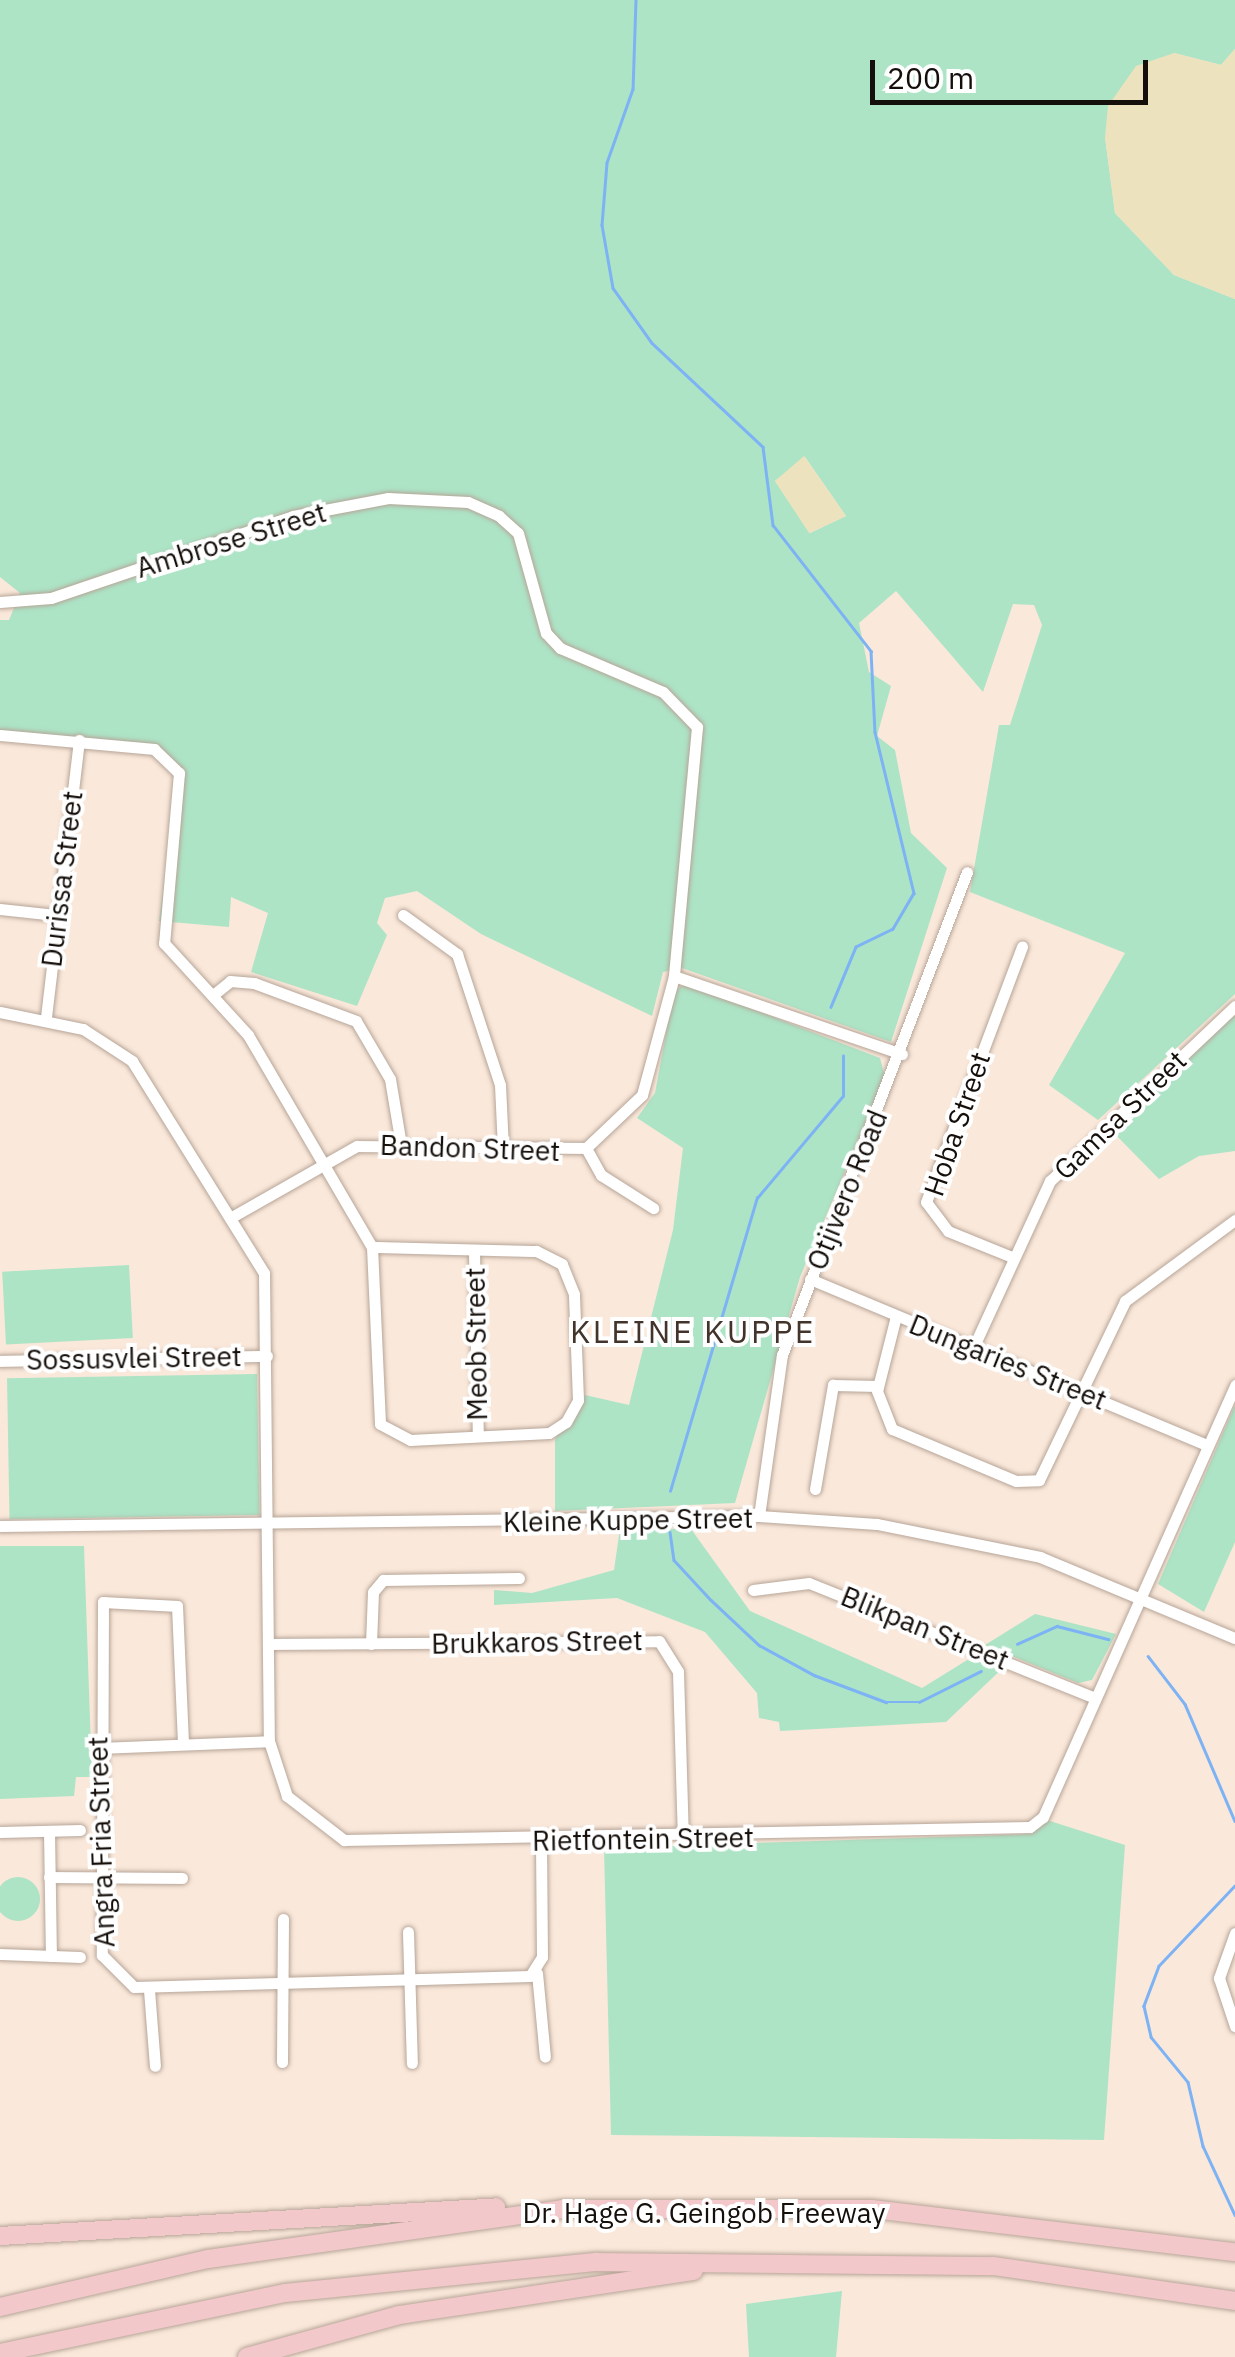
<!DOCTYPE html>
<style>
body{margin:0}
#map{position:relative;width:1235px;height:2357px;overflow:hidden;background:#fae8da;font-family:"IBM Plex Sans",sans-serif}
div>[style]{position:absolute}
.green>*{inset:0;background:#ade4c6;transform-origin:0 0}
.round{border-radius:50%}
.sand>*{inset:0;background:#ece2bd}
.stream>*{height:2.5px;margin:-1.25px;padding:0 1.25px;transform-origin:1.25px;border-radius:1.25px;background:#7db3f4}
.roads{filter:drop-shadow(0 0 2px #b6a598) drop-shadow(0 0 2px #b6a598)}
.minor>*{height:11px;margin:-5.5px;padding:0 5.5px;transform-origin:5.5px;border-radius:5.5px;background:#fff}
.highway>*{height:18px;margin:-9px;padding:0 9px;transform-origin:9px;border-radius:9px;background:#f3c8cb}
span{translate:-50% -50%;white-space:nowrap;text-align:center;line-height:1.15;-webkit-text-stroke:8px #fff;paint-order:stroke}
.street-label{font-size:28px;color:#150f0b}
.quarter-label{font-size:32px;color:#42342a;letter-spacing:2.5px}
.scale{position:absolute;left:870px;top:60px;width:278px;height:45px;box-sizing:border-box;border:5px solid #150f0b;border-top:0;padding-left:12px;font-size:30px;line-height:35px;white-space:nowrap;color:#150f0b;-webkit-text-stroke:8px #fff;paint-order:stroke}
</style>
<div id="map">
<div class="green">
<i style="clip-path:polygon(evenodd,0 0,1235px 0,1235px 49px,1221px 65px,1174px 53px,1105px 137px,1115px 213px,1174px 275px,1235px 299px,1235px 994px,1098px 1120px,1049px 1085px,1125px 953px,970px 892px,999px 725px,1010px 725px,1042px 625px,1034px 605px,1013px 604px,983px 692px,896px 591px,859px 623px,869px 672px,891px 686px,877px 736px,895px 750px,911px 833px,947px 868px,891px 1042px,682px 968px,663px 972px,652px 1016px,481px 934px,417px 891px,385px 898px,377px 923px,387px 935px,357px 1006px,251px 972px,268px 913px,231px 897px,229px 927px,159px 921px,179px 773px,153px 749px,0 735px,0 620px,9px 620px,20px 593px,0 577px,0 0,805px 457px,846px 516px,810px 533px,775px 481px,805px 457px)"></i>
<i style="clip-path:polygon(687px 984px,880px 1058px,885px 1077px,800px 1277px,735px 1503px,555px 1511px,555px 1439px,585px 1395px,629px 1405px,673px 1230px,683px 1148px,637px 1118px,655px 1093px,674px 990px)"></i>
<i style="clip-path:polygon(1235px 1015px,1235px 1151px,1199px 1156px,1159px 1179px,1112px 1131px)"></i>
<i style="left:129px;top:1265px;width:73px;height:127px;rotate:87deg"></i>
<i style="left:257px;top:1374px;width:141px;height:250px;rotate:89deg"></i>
<i style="clip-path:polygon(1235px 1405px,1235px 1542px,1204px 1612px,1158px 1584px)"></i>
<i style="clip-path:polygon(620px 1528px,691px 1529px,750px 1611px,922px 1688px,977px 1654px,1005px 1666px,946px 1722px,780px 1731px,779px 1722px,759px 1718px,757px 1693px,705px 1632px,617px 1598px,494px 1605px,494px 1590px,532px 1593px,614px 1570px)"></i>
<i style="clip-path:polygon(0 1546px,84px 1546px,92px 1777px,76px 1777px,74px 1796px,0 1799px)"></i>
<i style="clip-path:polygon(1035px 1614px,1116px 1634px,1092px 1680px,1078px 1683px,985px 1645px)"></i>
<i style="clip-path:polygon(1047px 1820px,1125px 1845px,1104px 2140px,611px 2135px,604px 1848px,1032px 1834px)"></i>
<i class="round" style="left:-4px;top:1877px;width:44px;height:44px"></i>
<i style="clip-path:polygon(842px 2291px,836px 2357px,749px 2357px,746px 2304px)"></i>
</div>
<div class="sand">
<i style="clip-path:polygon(1235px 49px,1235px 299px,1174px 275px,1115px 213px,1105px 137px,1108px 106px,1136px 66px,1174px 53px,1221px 65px)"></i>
<i style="clip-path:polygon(804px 456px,846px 516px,809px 533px,775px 481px)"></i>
</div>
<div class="stream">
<i style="left:636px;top:0;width:89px;rotate:91.9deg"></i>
<i style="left:633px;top:89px;width:78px;rotate:109.4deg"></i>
<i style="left:607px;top:163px;width:62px;rotate:94.6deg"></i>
<i style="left:602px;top:225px;width:64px;rotate:80.1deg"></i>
<i style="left:613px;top:288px;width:67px;rotate:54.7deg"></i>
<i style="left:652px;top:343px;width:152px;rotate:43.1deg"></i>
<i style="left:763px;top:447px;width:79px;rotate:82.7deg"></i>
<i style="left:773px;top:525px;width:160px;rotate:52.1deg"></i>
<i style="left:871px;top:651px;width:81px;rotate:87.2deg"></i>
<i style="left:875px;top:732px;width:166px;rotate:76.4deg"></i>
<i style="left:914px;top:893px;width:42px;rotate:120.3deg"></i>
<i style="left:893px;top:929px;width:41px;rotate:154.1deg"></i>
<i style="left:856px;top:947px;width:65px;rotate:112.6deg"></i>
<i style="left:670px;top:1491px;width:306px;rotate:-73.5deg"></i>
<i style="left:757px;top:1198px;width:133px;rotate:-49.9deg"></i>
<i style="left:843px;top:1096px;width:40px;rotate:-90deg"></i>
<i style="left:670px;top:1532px;width:28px;rotate:82deg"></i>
<i style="left:674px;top:1560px;width:54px;rotate:47.2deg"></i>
<i style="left:711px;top:1600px;width:66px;rotate:43.2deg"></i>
<i style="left:759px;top:1645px;width:63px;rotate:28.6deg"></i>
<i style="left:814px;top:1675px;width:77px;rotate:20.6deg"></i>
<i style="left:886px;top:1702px;width:33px"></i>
<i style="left:919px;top:1702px;width:69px;rotate:-26.6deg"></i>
<i style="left:1017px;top:1644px;width:44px;rotate:-24.2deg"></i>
<i style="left:1057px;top:1626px;width:53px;rotate:14.3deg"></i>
<i style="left:1148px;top:1656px;width:61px;rotate:52.4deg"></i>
<i style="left:1185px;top:1704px;width:127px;rotate:66.9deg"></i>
<i style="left:1235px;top:1886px;width:110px;rotate:133.5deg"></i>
<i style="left:1159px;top:1966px;width:43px;rotate:110.6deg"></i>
<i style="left:1144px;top:2006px;width:32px;rotate:77deg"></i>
<i style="left:1151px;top:2037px;width:58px;rotate:50.6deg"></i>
<i style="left:1188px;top:2082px;width:66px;rotate:76.8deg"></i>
<i style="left:1203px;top:2146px;width:76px;rotate:65.1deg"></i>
</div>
<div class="roads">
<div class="minor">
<i style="left:0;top:602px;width:51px;rotate:-4.5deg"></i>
<i style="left:51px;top:598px;width:256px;rotate:-18.7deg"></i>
<i style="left:293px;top:516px;width:97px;rotate:-10.7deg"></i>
<i style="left:388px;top:498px;width:80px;rotate:2.9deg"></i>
<i style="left:468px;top:502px;width:34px;rotate:24deg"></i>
<i style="left:499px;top:516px;width:25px;rotate:42deg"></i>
<i style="left:518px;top:533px;width:104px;rotate:74.4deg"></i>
<i style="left:546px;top:633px;width:21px;rotate:47deg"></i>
<i style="left:560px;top:648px;width:112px;rotate:23.1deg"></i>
<i style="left:663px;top:692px;width:49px;rotate:45.8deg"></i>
<i style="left:697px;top:727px;width:250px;rotate:95.3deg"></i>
<i style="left:0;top:735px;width:155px;rotate:5.2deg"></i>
<i style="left:154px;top:749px;width:35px;rotate:44deg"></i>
<i style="left:179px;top:773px;width:171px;rotate:95deg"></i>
<i style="left:164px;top:943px;width:125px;rotate:47.6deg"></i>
<i style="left:248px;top:1035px;width:246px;rotate:59.7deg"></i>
<i style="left:372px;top:1247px;width:177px;rotate:87.4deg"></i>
<i style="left:380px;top:1424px;width:34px;rotate:28deg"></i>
<i style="left:410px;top:1440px;width:139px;rotate:-2.9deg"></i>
<i style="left:549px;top:1433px;width:20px;rotate:-33deg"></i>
<i style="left:566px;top:1422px;width:25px;rotate:-61deg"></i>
<i style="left:578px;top:1400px;width:106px;rotate:-92.2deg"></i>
<i style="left:574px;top:1294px;width:32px;rotate:-112deg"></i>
<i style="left:562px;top:1264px;width:29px;rotate:-153deg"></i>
<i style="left:536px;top:1251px;width:164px;rotate:-178.6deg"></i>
<i style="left:0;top:909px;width:56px;rotate:6.1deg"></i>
<i style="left:403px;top:915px;width:67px;rotate:35.8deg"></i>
<i style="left:457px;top:954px;width:138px;rotate:71.8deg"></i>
<i style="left:500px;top:1085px;width:64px;rotate:87.3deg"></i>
<i style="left:213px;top:995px;width:22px;rotate:-39deg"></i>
<i style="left:230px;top:981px;width:24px;rotate:5deg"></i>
<i style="left:254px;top:983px;width:109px;rotate:20.4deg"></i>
<i style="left:356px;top:1021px;width:67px;rotate:59.6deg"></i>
<i style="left:390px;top:1079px;width:67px;rotate:80.5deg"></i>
<i style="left:0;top:1012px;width:85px;rotate:11.6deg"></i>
<i style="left:83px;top:1029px;width:59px;rotate:33.1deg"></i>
<i style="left:132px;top:1061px;width:250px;rotate:58.1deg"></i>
<i style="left:264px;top:1273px;width:468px;rotate:89.4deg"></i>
<i style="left:269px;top:1741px;width:58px;rotate:71.9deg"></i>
<i style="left:287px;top:1796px;width:72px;rotate:37.7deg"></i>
<i style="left:344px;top:1840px;width:686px;rotate:-1.09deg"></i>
<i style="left:1030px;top:1827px;width:16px;rotate:-38deg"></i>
<i style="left:1043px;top:1817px;width:473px;rotate:-66deg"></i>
<i style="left:46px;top:1017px;width:279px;rotate:-83.2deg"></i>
<i style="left:586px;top:1148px;width:31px;rotate:61deg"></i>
<i style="left:601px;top:1175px;width:62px;rotate:32.4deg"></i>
<i style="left:230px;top:1218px;width:146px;rotate:-29.6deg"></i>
<i style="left:357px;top:1146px;width:229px;rotate:0.5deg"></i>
<i style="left:586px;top:1148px;width:77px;rotate:-43.4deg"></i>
<i style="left:642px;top:1095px;width:123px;rotate:-74.9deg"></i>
<i style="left:674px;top:976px;width:241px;rotate:18.9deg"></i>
<i style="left:474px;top:1251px;width:185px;rotate:88.8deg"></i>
<i style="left:1012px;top:1257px;width:69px;rotate:-157.9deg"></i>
<i style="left:948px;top:1231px;width:36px;rotate:-127deg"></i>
<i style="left:926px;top:1202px;width:273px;rotate:-69.4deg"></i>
<i style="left:810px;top:1279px;width:429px;rotate:22.7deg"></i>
<i style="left:896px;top:1316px;width:77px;rotate:104.2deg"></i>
<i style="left:877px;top:1391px;width:41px;rotate:68.5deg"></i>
<i style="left:892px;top:1429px;width:134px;rotate:22.8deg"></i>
<i style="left:1016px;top:1481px;width:23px;rotate:-2deg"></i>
<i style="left:1039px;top:1480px;width:199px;rotate:-64.3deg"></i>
<i style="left:1125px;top:1301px;width:137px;rotate:-36.4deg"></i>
<i style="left:974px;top:1346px;width:182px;rotate:-65.3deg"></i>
<i style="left:1050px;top:1181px;width:255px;rotate:-43.4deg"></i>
<i style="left:0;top:1361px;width:267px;rotate:-1.1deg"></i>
<i style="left:815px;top:1489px;width:106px;rotate:-80.2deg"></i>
<i style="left:833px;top:1385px;width:45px;rotate:1.3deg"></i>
<i style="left:759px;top:1516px;width:163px;rotate:-81.9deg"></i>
<i style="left:782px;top:1355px;width:517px;rotate:-69.04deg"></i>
<i style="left:0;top:1526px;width:759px;rotate:-0.75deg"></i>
<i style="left:759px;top:1516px;width:118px;rotate:3.9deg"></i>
<i style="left:877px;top:1524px;width:166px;rotate:11.4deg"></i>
<i style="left:1040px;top:1557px;width:211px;rotate:22.6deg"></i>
<i style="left:753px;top:1590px;width:56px;rotate:-7.1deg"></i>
<i style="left:809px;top:1583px;width:306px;rotate:21.9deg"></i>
<i style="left:270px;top:1644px;width:389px;rotate:-0.4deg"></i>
<i style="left:659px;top:1641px;width:36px;rotate:58deg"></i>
<i style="left:678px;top:1672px;width:167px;rotate:88.3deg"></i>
<i style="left:371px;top:1644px;width:52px;rotate:-87.8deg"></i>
<i style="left:373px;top:1592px;width:16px;rotate:-50deg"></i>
<i style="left:383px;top:1580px;width:136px;rotate:-0.8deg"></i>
<i style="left:183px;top:1743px;width:137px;rotate:-92.5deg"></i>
<i style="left:177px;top:1606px;width:74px;rotate:-176.9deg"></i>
<i style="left:103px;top:1602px;width:353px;rotate:90.2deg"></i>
<i style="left:102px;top:1955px;width:45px;rotate:45deg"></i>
<i style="left:134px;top:1987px;width:396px;rotate:-1.6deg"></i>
<i style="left:530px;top:1976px;width:22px;rotate:-58deg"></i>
<i style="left:542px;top:1957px;width:115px;rotate:-90.5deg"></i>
<i style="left:98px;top:1748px;width:171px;rotate:-2.3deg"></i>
<i style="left:49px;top:1831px;width:125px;rotate:89.1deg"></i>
<i style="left:0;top:1832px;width:80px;rotate:-1.4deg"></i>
<i style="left:49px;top:1877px;width:133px;rotate:0.4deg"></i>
<i style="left:408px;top:1932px;width:131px;rotate:88.3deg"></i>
<i style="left:1235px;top:1933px;width:48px;rotate:109.6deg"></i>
<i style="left:1219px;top:1978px;width:51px;rotate:71.6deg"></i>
<i style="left:0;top:1954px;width:80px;rotate:2.1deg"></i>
<i style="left:537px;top:1973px;width:84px;rotate:84.6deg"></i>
<i style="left:149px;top:1990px;width:76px;rotate:85.5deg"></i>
<i style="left:282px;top:2062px;width:143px;rotate:-89.6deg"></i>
</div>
<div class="highway">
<i style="left:0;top:2236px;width:497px;rotate:-3.3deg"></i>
<i style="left:0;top:2307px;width:213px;rotate:-13deg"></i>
<i style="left:208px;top:2259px;width:358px;rotate:-8deg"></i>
<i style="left:562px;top:2209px;width:310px"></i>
<i style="left:872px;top:2209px;width:366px;rotate:6.8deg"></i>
<i style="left:0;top:2353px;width:291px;rotate:-11.9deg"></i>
<i style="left:285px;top:2293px;width:314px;rotate:-5.7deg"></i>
<i style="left:597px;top:2262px;width:396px;rotate:0.6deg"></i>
<i style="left:993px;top:2266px;width:245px;rotate:8.2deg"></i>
<i style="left:247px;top:2357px;width:158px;rotate:-15.4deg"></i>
<i style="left:399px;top:2315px;width:298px;rotate:-8.5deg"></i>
</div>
</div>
<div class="street-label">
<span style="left:231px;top:540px;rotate:-17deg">Ambrose Street</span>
<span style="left:62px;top:879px;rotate:-83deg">Durissa Street</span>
<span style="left:1120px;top:1115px;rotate:-44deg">Gamsa Street</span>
<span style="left:957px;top:1124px;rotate:-71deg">Hoba Street</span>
<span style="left:470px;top:1148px;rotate:2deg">Bandon Street</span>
<span style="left:847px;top:1190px;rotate:-68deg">Otjivero Road</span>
<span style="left:476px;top:1344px;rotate:-91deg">Meob Street</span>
<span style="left:134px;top:1358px;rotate:-1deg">Sossusvlei Street</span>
<span style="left:1008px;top:1362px;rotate:22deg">Dungaries Street</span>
<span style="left:628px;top:1520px;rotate:-1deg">Kleine Kuppe Street</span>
<span style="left:925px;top:1628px;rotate:22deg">Blikpan Street</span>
<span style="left:537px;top:1642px;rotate:-1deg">Brukkaros Street</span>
<span style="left:643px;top:1839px;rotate:-1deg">Rietfontein Street</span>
<span style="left:101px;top:1842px;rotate:-92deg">Angra Fria Street</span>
<span style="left:704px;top:2213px">Dr. Hage G. Geingob Freeway</span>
</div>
<div class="quarter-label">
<span style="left:693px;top:1331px">KLEINE KUPPE</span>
</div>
<div class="scale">200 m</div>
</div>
